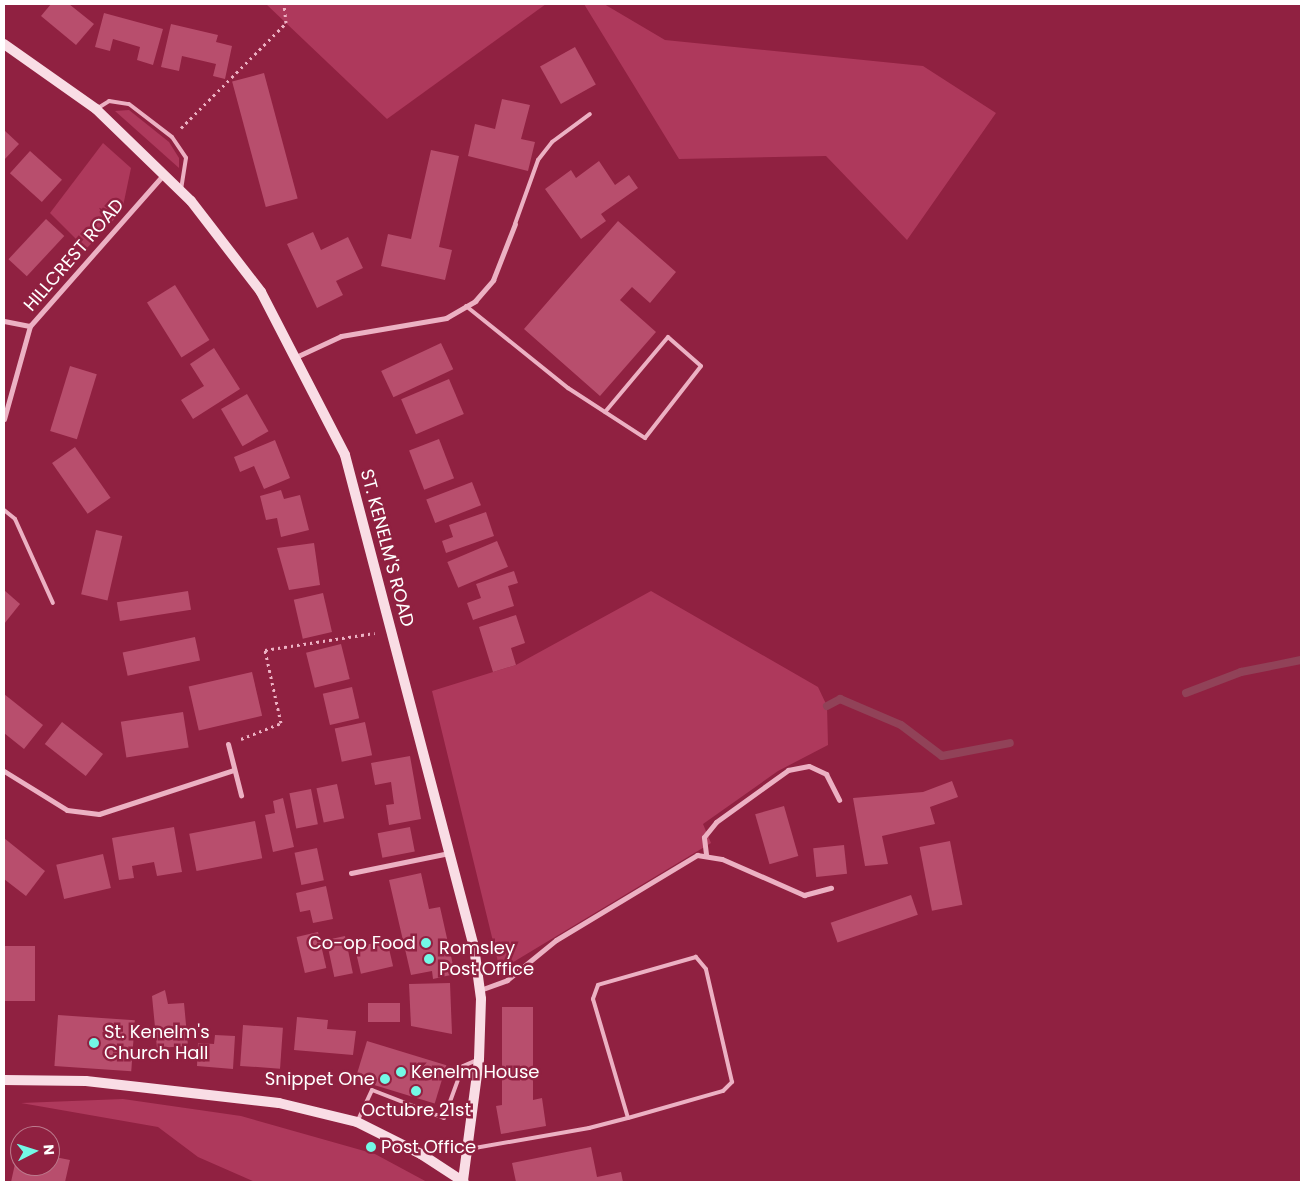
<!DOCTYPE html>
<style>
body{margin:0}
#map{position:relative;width:1305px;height:1186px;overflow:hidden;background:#902141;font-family:Poppins,sans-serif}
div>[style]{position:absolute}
.green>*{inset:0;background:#ae395c}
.stream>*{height:8px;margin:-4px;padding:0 4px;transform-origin:4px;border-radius:4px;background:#914258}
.building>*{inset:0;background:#b84e6d;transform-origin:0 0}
.path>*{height:3px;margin-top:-1.5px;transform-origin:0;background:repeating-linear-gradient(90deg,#ecb1c3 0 2.5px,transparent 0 6.5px)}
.lane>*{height:4px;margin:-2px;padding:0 2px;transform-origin:2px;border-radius:2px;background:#ecb1c3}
.street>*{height:5px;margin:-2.5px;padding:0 2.5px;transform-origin:2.5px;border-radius:2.5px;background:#ecb1c3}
.secondary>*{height:10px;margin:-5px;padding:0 5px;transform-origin:5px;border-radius:5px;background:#f9dde5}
.dots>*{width:14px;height:14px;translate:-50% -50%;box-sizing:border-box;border:2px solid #902141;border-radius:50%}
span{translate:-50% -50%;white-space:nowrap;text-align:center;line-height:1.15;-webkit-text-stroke:5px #902141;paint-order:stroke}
.street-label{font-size:18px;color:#fff}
.poi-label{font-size:18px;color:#fff}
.right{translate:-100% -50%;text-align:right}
.left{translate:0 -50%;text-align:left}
.frame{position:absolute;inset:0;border:5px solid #fff;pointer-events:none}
.north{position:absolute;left:10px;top:1126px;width:50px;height:50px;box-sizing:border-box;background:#902141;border:1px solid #bc7a8d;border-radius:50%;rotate:85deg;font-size:14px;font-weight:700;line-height:20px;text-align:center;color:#fff}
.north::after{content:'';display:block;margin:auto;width:18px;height:22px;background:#73f9e6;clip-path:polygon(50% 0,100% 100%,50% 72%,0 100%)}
</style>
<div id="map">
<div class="green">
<i style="clip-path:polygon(266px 4px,546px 4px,387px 119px)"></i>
<i style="clip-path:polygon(584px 4px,604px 4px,665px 40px,923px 66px,996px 113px,907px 240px,826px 156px,679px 159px)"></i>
<i style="clip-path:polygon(129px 110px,169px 142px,179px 158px,179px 168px,115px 111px)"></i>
<i style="clip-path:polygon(103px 143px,131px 168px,122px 211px,86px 249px,50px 213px)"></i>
<i style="clip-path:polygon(651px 591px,818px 687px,827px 706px,828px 745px,778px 771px,703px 824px,711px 843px,500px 970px,432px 691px,516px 665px)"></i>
<i style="clip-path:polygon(123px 1099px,241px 1116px,375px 1154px,427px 1182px,255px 1182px,198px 1157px,158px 1127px,21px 1103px)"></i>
</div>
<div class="stream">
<i style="left:1186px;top:693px;width:59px;rotate:-20.9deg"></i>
<i style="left:1241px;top:672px;width:61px;rotate:-11.3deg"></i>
<i style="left:827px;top:706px;width:15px;rotate:-28deg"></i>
<i style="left:840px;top:699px;width:66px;rotate:23.1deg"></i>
<i style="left:901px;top:725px;width:51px;rotate:37.1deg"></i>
<i style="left:942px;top:756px;width:69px;rotate:-10.8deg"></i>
</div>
<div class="building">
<i style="clip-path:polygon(51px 4px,69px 4px,94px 24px,76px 45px,41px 16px)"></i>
<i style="clip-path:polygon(104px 13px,163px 29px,153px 65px,137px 60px,140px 47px,113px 39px,110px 51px,95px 47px)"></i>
<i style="clip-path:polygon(171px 24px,218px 35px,216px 42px,232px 46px,225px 79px,213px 76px,216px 64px,182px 56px,179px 71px,161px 67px)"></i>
<i style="left:575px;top:47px;width:43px;height:40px;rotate:61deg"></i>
<i style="left:264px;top:73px;width:130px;height:33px;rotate:75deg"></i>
<i style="clip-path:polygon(502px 99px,530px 105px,521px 139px,535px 142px,528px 171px,468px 156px,475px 124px,495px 129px)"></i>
<i style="clip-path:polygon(4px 130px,19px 144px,4px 160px)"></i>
<i style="clip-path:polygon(431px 150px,459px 156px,439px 247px,452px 250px,445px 280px,381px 266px,388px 234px,411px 239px)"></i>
<i style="left:30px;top:151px;width:43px;height:30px;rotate:42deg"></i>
<i style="clip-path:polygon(599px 161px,615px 185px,629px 175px,638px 188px,601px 214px,606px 221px,581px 239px,545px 189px,571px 170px,576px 178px)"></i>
<i style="left:46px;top:219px;width:25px;height:55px;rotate:43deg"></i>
<i style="clip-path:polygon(618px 221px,676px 272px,650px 303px,632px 287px,620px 300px,656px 332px,600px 396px,524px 329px)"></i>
<i style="clip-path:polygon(313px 232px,321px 250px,348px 237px,363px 268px,336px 281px,343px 295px,317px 308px,287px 244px)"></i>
<i style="left:175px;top:285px;width:65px;height:33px;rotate:58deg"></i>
<i style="left:441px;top:343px;width:29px;height:66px;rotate:65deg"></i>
<i style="clip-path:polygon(214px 348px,240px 389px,193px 419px,181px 400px,204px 386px,190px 364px)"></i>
<i style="left:70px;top:366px;width:28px;height:68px;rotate:17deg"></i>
<i style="left:449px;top:379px;width:38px;height:52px;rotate:67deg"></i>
<i style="left:247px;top:394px;width:43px;height:30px;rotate:60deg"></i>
<i style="left:439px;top:439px;width:42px;height:32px;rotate:69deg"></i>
<i style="clip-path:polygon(275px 440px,290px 478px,264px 489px,254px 466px,240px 472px,234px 457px)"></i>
<i style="left:75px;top:447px;width:62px;height:28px;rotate:55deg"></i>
<i style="left:472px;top:482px;width:25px;height:49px;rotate:69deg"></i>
<i style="clip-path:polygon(281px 490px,284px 499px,300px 495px,309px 530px,281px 537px,277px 518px,266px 520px,260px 496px)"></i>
<i style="clip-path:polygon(486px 512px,494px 536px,446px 553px,442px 541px,453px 537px,449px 525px)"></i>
<i style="left:96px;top:530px;width:27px;height:66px;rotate:13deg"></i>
<i style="left:497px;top:541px;width:28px;height:54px;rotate:67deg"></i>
<i style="clip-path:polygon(314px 543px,320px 585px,289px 590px,277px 548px)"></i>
<i style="clip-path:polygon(514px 571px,518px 583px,508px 586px,514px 606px,473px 620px,467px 603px,481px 598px,476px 584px)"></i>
<i style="clip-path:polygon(4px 590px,20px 604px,4px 624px)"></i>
<i style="left:188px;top:591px;width:19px;height:72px;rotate:81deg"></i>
<i style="left:323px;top:593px;width:40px;height:30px;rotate:77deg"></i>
<i style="clip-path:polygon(516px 615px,525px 643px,511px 648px,516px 665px,493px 672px,479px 627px)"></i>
<i style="left:195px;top:637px;width:24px;height:74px;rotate:78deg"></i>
<i style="left:341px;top:644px;width:36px;height:36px;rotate:76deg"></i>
<i style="left:252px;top:672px;width:45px;height:65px;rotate:77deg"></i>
<i style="left:352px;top:687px;width:32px;height:30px;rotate:77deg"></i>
<i style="clip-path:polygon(4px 694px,43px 725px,24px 749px,4px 733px)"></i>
<i style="left:183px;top:712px;width:36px;height:63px;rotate:81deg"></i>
<i style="left:62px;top:722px;width:52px;height:28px;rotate:38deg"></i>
<i style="left:365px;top:722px;width:34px;height:31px;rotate:78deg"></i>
<i style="clip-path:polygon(410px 756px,421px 819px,389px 825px,386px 805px,394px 804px,391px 782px,375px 785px,371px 763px)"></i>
<i style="clip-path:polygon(952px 781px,958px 797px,930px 807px,935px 824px,882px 836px,888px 864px,865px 866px,853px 798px,923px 792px)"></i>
<i style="left:337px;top:784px;width:35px;height:21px;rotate:78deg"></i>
<i style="left:311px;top:789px;width:36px;height:22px;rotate:79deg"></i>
<i style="clip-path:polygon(283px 798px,294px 847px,273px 852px,265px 815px,275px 813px,273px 801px)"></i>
<i style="left:784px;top:806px;width:52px;height:30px;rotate:74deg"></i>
<i style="left:255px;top:821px;width:38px;height:67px;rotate:79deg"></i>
<i style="clip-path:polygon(174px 827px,182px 872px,157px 876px,154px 862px,132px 866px,134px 878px,119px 880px,112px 838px)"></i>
<i style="left:410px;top:827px;width:25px;height:33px;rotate:79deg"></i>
<i style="clip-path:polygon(4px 838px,45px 871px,26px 896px,4px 879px)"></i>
<i style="left:950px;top:841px;width:65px;height:31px;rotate:79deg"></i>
<i style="left:844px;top:845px;width:29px;height:31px;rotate:84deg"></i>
<i style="left:317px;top:848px;width:33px;height:23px;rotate:78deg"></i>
<i style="left:103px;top:854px;width:35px;height:48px;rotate:77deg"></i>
<i style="clip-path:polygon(421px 873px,429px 909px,440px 907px,455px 974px,433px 979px,432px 971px,411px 975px,389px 880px)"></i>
<i style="clip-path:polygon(326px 886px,333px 919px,313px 923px,310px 910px,300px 912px,296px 893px)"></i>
<i style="left:911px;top:895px;width:21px;height:85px;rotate:71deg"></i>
<i style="left:318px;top:932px;width:37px;height:22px;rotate:77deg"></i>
<i style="left:345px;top:936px;width:38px;height:19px;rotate:78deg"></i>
<i style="left:387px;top:940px;width:27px;height:33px;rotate:77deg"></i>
<i style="left:4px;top:946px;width:31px;height:55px"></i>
<i style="clip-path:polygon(450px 983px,452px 1034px,411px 1026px,409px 984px)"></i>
<i style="clip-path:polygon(165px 990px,168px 1004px,184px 1003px,188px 1046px,157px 1048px,152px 996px)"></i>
<i style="left:368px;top:1003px;width:32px;height:19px"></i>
<i style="clip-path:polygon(502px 1007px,533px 1007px,533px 1100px,542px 1098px,546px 1126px,501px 1134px,496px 1106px,502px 1105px)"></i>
<i style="left:58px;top:1015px;width:77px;height:51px;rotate:4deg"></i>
<i style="clip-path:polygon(297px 1017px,328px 1020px,327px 1029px,356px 1031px,353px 1055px,294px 1050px)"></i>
<i style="left:243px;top:1025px;width:40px;height:41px;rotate:4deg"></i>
<i style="clip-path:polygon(215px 1035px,235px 1036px,233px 1069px,197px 1066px,198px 1043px,214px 1044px)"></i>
<i style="left:367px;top:1041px;width:83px;height:40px;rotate:17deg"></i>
<i style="clip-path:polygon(591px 1147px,597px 1177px,621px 1172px,623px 1182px,516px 1182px,512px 1163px)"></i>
<i style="clip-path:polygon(18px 1150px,20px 1166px,50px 1166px,50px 1156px,70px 1160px,65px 1182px,11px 1182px)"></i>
</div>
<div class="path">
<i style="left:181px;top:128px;width:148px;rotate:-45deg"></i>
<i style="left:286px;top:23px;width:19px;rotate:-96deg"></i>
<i style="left:241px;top:739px;width:43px;rotate:-21.8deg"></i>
<i style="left:281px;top:723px;width:75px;rotate:-102.4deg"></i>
<i style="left:265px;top:650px;width:111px;rotate:-8.8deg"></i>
</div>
<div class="lane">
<i style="left:98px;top:108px;width:13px;rotate:-32deg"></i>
<i style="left:109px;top:101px;width:20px;rotate:9deg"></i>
<i style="left:129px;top:104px;width:54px;rotate:37.5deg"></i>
<i style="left:172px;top:137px;width:25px;rotate:56deg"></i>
<i style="left:186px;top:158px;width:31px;rotate:99deg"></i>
<i style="left:515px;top:224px;width:68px;rotate:-70.2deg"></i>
<i style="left:538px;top:160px;width:23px;rotate:-52deg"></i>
<i style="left:552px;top:142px;width:47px;rotate:-36.4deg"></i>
<i style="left:466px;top:306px;width:131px;rotate:38.8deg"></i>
<i style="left:568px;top:388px;width:92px;rotate:33deg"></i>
<i style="left:645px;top:438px;width:91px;rotate:-52.1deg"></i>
<i style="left:701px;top:366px;width:44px;rotate:-138.7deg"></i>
<i style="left:668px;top:337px;width:98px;rotate:130deg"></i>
<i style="left:4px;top:510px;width:14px;rotate:39deg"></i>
<i style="left:15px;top:519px;width:92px;rotate:65.7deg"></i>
<i style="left:358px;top:1120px;width:33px;rotate:-65deg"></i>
<i style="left:372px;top:1090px;width:77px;rotate:21.3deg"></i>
<i style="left:444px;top:1118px;width:55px;rotate:-69.9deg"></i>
<i style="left:463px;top:1066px;width:15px;rotate:-23deg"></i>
<i style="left:469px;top:1149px;width:122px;rotate:-9.9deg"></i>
<i style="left:589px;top:1128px;width:40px;rotate:-14.4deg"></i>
<i style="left:628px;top:1118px;width:99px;rotate:-15.9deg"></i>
<i style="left:723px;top:1091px;width:13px;rotate:-45deg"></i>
<i style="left:732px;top:1082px;width:116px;rotate:-103deg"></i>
<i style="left:706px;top:969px;width:16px;rotate:-130deg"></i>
<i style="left:696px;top:957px;width:102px;rotate:164.1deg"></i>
<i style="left:598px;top:985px;width:15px;rotate:110deg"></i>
<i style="left:593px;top:999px;width:124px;rotate:73.6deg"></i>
</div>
<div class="street">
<i style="left:4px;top:321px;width:26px;rotate:11deg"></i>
<i style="left:298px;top:356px;width:47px;rotate:-24.9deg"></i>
<i style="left:341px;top:336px;width:107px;rotate:-9.7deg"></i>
<i style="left:446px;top:318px;width:34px;rotate:-30deg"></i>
<i style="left:475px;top:301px;width:28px;rotate:-49deg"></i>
<i style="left:493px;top:280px;width:60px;rotate:-68.6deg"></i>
<i style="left:4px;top:419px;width:97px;rotate:-74.4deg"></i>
<i style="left:30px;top:326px;width:201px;rotate:-48.6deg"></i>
<i style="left:228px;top:744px;width:53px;rotate:75.7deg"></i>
<i style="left:4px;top:771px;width:74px;rotate:31.8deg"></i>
<i style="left:67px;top:810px;width:32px;rotate:7deg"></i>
<i style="left:99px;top:814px;width:142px;rotate:-18.1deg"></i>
<i style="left:706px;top:854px;width:17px;rotate:-97deg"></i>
<i style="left:704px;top:837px;width:19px;rotate:-51deg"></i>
<i style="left:716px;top:822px;width:89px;rotate:-35.8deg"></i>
<i style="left:788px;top:770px;width:21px;rotate:-11deg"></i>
<i style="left:809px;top:766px;width:19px;rotate:25deg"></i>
<i style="left:826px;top:774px;width:29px;rotate:63deg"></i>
<i style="left:351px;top:873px;width:100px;rotate:-11.5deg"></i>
<i style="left:480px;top:990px;width:29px;rotate:-20deg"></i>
<i style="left:507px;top:980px;width:63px;rotate:-39.2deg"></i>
<i style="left:556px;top:940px;width:165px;rotate:-31.1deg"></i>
<i style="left:697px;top:855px;width:25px;rotate:9deg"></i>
<i style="left:722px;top:859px;width:90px;rotate:23.7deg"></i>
<i style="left:804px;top:895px;width:28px;rotate:-15deg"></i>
</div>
<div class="secondary">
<i style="left:4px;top:44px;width:113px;rotate:35.2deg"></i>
<i style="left:96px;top:109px;width:132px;rotate:44.1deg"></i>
<i style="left:191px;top:201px;width:115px;rotate:52.4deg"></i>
<i style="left:261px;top:292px;width:183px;rotate:62.7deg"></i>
<i style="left:345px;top:455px;width:509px;rotate:75.31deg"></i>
<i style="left:474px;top:947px;width:52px;rotate:82.3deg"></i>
<i style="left:481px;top:999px;width:60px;rotate:91.9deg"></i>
<i style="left:479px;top:1059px;width:123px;rotate:97.5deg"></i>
<i style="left:4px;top:1080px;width:82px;rotate:0.7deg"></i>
<i style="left:86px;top:1081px;width:194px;rotate:6.5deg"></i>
<i style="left:279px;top:1103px;width:80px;rotate:13.7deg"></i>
<i style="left:357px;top:1122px;width:72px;rotate:26.6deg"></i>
<i style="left:421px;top:1154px;width:51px;rotate:33.1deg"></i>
</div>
<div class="dots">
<i style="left:426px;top:943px;background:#73f9e6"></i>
<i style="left:429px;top:959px;background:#73f9e6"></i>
<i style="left:94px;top:1043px;background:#73f9e6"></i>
<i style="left:401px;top:1072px;background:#73f9e6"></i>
<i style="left:385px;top:1079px;background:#73f9e6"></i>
<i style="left:416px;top:1091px;background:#73f9e6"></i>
<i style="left:371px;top:1147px;background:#73f9e6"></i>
</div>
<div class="street-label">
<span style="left:74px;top:255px;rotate:-49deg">HILLCREST ROAD</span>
<span style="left:387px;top:548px;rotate:75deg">ST. KENELM'S ROAD</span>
</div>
<div class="poi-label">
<span class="right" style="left:416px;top:943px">Co-op Food</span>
<span class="left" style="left:439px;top:959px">Romsley<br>Post Office</span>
<span class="left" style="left:104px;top:1043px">St. Kenelm's<br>Church Hall</span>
<span class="left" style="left:411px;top:1072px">Kenelm House</span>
<span class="right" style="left:375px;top:1079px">Snippet One</span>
<span style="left:416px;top:1110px">Octubre 21st</span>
<span class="left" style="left:381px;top:1147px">Post Office</span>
</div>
<div class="frame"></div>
<div class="north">N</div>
</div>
